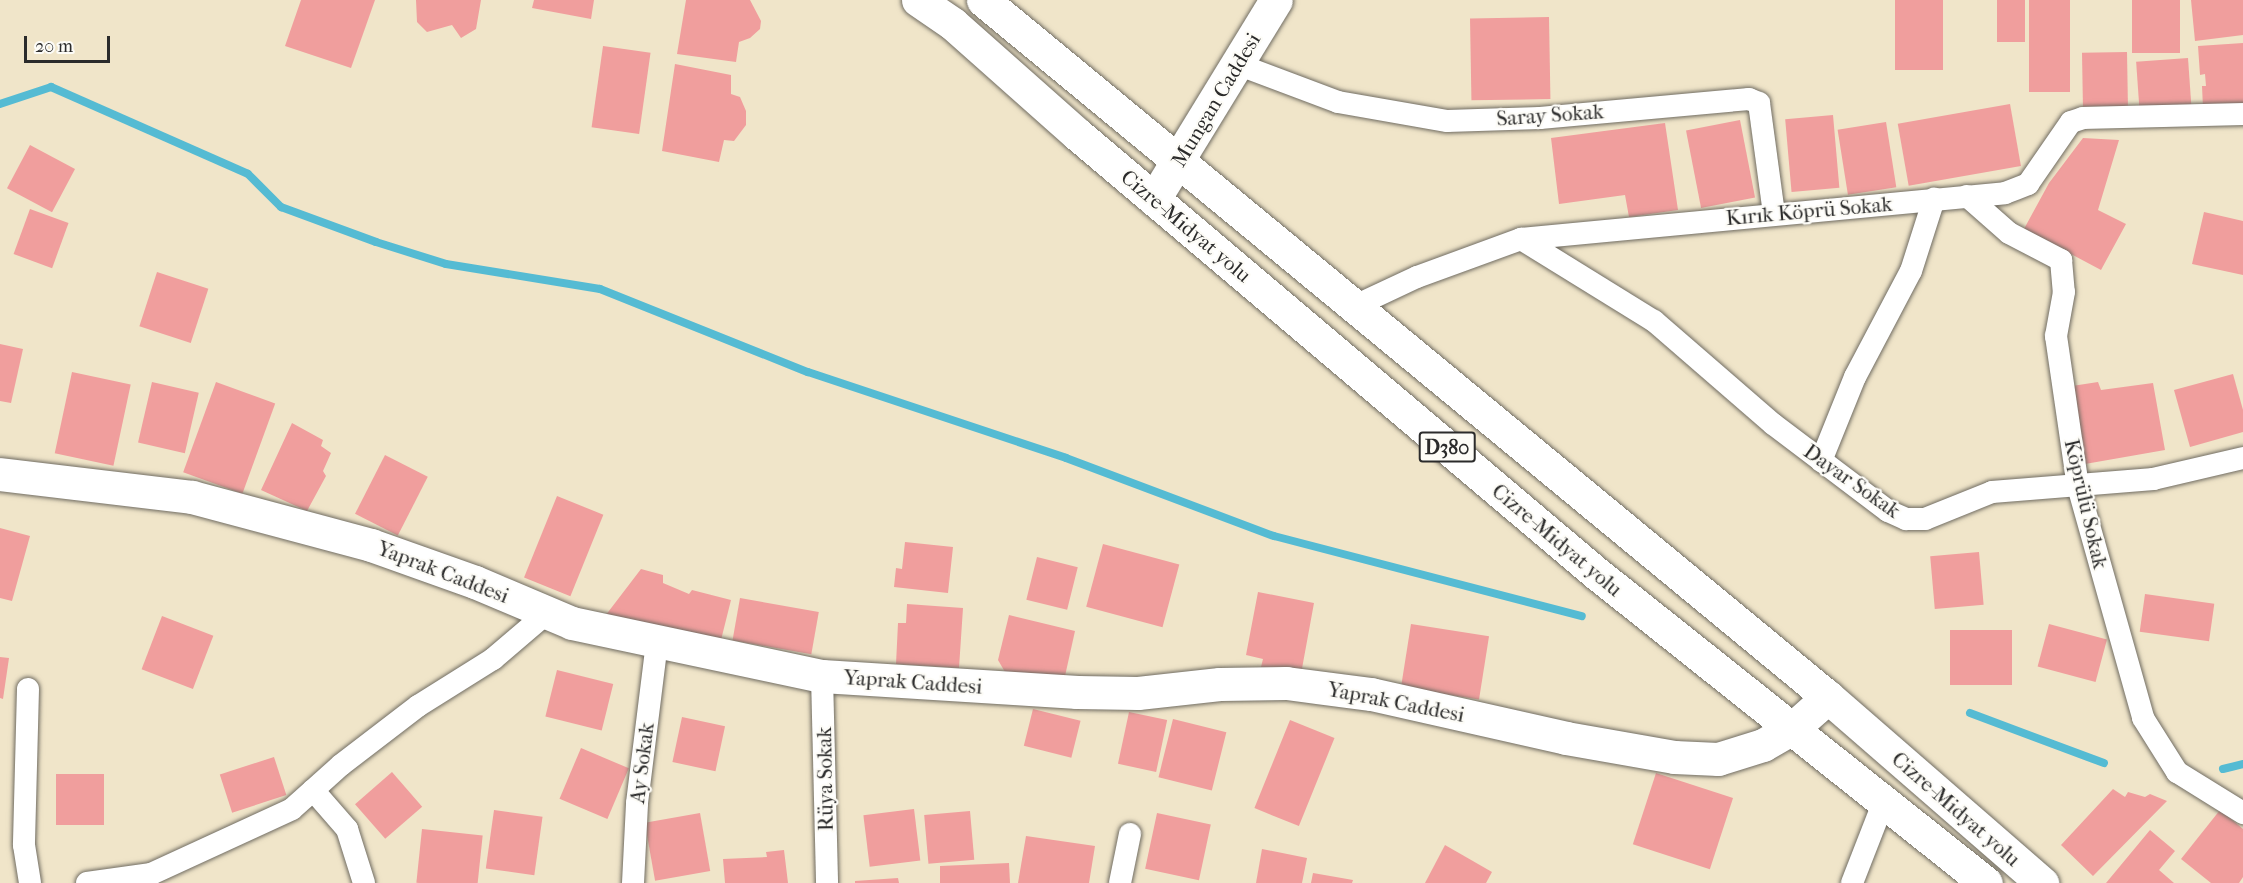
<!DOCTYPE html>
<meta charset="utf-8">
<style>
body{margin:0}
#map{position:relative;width:2243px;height:883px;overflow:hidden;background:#f0e5c9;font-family:"IM FELL French Canon",serif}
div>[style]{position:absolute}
.stream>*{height:8px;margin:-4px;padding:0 4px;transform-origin:4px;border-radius:4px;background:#55bbd3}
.building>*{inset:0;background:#f09e9d;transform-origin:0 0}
.roads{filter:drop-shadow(0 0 2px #706c62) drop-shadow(0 0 2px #706c62)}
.street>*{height:22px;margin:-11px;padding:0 11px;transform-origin:11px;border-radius:11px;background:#fff}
.secondary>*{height:33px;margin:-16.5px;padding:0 16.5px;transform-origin:16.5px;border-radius:16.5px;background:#fff}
.highway>*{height:33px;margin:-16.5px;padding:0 16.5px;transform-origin:16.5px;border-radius:16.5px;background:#fff}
span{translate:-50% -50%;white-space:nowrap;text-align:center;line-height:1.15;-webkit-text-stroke:4.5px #fdfcf7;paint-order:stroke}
.shield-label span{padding:2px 4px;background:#fdfcf7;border:2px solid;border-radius:4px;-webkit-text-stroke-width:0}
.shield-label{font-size:20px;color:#2b2b2b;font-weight:700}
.street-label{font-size:21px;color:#2b2b2b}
.scale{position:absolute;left:24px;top:36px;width:86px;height:27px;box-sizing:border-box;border:3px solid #2b2b2b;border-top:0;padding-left:8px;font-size:18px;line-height:21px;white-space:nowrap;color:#2b2b2b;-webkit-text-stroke:4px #fdfcf7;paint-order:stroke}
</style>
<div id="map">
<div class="stream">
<i style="left:0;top:104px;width:54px;rotate:-18.4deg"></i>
<i style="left:51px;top:87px;width:215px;rotate:23.8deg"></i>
<i style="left:248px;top:174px;width:47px;rotate:45deg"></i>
<i style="left:281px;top:207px;width:101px;rotate:20.2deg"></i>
<i style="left:376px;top:242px;width:73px;rotate:17.4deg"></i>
<i style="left:446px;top:264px;width:156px;rotate:9.2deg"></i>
<i style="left:600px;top:289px;width:224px;rotate:21.8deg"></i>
<i style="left:808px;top:372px;width:272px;rotate:18.4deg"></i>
<i style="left:1066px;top:458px;width:222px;rotate:20.6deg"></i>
<i style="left:1274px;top:536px;width:318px;rotate:14.6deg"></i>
<i style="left:1970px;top:713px;width:143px;rotate:20.5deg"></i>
<i style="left:2223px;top:769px;width:21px;rotate:-14deg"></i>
</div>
<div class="building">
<i style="clip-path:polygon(301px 0,375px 0,351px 68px,285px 46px)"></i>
<i style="clip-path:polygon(416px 0,481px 0,476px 29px,461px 38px,452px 25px,427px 32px,417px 22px)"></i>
<i style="clip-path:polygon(534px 0,594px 0,591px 19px,532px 8px)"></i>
<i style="clip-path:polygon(686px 0,750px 0,761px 21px,760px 29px,750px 38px,739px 42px,736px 62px,677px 54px)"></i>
<i style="left:1895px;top:0;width:48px;height:70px"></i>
<i style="left:1997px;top:0;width:28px;height:42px"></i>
<i style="left:2029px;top:0;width:41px;height:92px"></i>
<i style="left:2132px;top:0;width:48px;height:53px"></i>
<i style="clip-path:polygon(2191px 0,2243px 0,2243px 35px,2195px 41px)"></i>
<i style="left:1549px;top:17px;width:82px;height:79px;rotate:89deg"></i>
<i style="clip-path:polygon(2243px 43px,2243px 106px,2203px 108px,2202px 86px,2206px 86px,2205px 74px,2200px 75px,2198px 46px)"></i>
<i style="left:603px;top:46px;width:48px;height:82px;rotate:8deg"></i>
<i style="left:2127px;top:52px;width:54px;height:45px;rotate:89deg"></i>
<i style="left:2188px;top:58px;width:52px;height:52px;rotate:86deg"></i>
<i style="clip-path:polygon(675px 64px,731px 75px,731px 94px,740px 97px,746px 111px,746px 125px,734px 141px,724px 140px,719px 162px,662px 151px)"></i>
<i style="left:2010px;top:104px;width:63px;height:114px;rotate:80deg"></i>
<i style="left:1833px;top:115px;width:73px;height:48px;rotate:85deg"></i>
<i style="left:1740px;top:120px;width:79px;height:55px;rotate:79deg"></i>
<i style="left:1886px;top:122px;width:66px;height:49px;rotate:81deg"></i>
<i style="clip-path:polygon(1665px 123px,1678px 210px,1629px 217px,1625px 195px,1559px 204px,1551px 138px)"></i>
<i style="clip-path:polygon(2083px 138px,2119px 140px,2098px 210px,2126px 224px,2101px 270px,2024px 229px,2049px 183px)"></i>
<i style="left:30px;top:145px;width:51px;height:49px;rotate:28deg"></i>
<i style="left:30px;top:209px;width:41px;height:48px;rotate:20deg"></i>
<i style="clip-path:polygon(2204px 212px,2243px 221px,2243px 275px,2192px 264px)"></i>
<i style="left:157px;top:272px;width:54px;height:57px;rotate:18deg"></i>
<i style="clip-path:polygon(0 344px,23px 349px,11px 403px,0 401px)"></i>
<i style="left:72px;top:372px;width:60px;height:83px;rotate:12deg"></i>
<i style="clip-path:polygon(2233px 374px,2243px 410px,2243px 432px,2190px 447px,2174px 390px)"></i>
<i style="left:152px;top:382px;width:48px;height:62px;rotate:13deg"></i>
<i style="left:216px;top:382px;width:63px;height:96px;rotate:20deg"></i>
<i style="clip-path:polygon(2098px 382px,2101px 390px,2153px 383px,2165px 450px,2085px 464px,2072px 386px)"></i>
<i style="clip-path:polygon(292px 423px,323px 440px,321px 446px,331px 453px,323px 471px,326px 476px,307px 511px,261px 490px)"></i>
<i style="left:385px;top:455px;width:48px;height:66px;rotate:27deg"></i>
<i style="left:557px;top:496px;width:50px;height:88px;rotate:22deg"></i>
<i style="clip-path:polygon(0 528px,30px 536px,12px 601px,0 598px)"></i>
<i style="clip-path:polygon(905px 542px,953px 547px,948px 593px,894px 587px,896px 568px,902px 569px)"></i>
<i style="left:1103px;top:544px;width:79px;height:65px;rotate:15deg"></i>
<i style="left:1979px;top:552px;width:53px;height:49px;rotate:85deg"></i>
<i style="left:1037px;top:557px;width:42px;height:44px;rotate:14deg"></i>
<i style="clip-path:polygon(641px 569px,663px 575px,663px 583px,689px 594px,692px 590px,731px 600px,720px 644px,599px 624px)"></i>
<i style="clip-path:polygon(1258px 592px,1314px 603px,1301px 674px,1261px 667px,1263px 659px,1246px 655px)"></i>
<i style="left:2145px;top:594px;width:70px;height:38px;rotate:8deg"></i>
<i style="left:740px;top:598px;width:80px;height:43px;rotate:10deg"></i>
<i style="clip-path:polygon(907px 604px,963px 608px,959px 668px,896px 664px,898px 623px,906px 623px)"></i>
<i style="clip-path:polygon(1009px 615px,1075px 631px,1063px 685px,1005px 672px,998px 660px)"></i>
<i style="left:162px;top:616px;width:55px;height:57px;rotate:21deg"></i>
<i style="left:1411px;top:624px;width:79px;height:64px;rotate:9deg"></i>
<i style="left:2049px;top:624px;width:60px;height:44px;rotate:15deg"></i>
<i style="left:1950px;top:630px;width:62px;height:55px"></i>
<i style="clip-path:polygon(0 657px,9px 658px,3px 699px,0 698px)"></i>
<i style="left:557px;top:670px;width:58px;height:48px;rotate:14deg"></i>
<i style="left:1033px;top:709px;width:49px;height:38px;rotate:14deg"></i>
<i style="left:1129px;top:712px;width:39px;height:53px;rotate:12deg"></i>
<i style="left:682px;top:717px;width:44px;height:46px;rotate:12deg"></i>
<i style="left:1173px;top:719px;width:55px;height:60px;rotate:14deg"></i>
<i style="left:1290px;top:720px;width:48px;height:95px;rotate:22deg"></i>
<i style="left:581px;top:748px;width:52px;height:55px;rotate:23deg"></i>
<i style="left:274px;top:757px;width:40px;height:57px;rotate:72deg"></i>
<i style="left:392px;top:772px;width:46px;height:49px;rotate:49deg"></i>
<i style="left:1656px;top:773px;width:81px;height:75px;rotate:18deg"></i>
<i style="left:56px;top:774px;width:48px;height:51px"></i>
<i style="clip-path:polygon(2113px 789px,2125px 797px,2128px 792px,2145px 797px,2150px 794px,2167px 801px,2093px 876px,2061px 845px)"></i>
<i style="left:914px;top:809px;width:52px;height:51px;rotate:83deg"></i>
<i style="left:494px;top:810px;width:49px;height:59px;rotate:8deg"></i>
<i style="clip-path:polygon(2220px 810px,2243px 829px,2243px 877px,2239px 883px,2211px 883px,2181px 859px)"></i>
<i style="left:970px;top:811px;width:49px;height:46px;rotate:85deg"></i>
<i style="left:700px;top:813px;width:59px;height:56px;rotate:80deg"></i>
<i style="left:1157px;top:813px;width:55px;height:57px;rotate:12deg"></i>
<i style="left:422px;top:829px;width:61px;height:54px;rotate:6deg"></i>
<i style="clip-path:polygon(2150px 830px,2175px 851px,2159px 870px,2174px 883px,2106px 883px)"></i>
<i style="clip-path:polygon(1026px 836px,1095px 846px,1089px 883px,1018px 883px)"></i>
<i style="clip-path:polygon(1445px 845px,1492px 872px,1486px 883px,1425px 883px)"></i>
<i style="clip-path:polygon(1262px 849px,1307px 858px,1302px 883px,1256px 883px)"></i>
<i style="clip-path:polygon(784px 850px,788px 883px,725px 883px,723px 859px,767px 857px,766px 852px)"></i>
<i style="clip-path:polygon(1009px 863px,1010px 883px,940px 883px,940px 866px)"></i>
<i style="clip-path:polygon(1313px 873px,1353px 880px,1352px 883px,1311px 883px)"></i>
<i style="clip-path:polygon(898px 878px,899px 883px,855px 883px,855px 881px)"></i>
</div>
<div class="roads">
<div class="street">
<i style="left:1237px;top:64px;width:108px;rotate:20.6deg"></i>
<i style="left:1338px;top:102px;width:111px;rotate:9.9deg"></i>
<i style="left:1447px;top:121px;width:93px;rotate:-1.8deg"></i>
<i style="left:1540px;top:118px;width:210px;rotate:-5.2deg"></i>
<i style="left:1749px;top:99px;width:11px;rotate:22deg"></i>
<i style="left:1759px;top:103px;width:112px;rotate:82.3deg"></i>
<i style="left:1967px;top:196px;width:56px;rotate:41.4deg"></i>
<i style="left:2009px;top:233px;width:59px;rotate:27.4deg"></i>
<i style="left:2061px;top:260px;width:32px;rotate:85deg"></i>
<i style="left:2064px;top:292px;width:45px;rotate:100.3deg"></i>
<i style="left:2056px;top:336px;width:152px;rotate:81.7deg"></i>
<i style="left:2078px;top:486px;width:241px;rotate:74.3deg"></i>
<i style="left:2143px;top:718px;width:64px;rotate:57.8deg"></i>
<i style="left:2177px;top:772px;width:78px;rotate:31.8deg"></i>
<i style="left:1521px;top:239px;width:156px;rotate:31.7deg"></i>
<i style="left:1654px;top:321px;width:157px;rotate:40.9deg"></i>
<i style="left:1773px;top:424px;width:144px;rotate:37.1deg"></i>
<i style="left:1888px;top:511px;width:20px;rotate:24deg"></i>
<i style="left:1906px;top:519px;width:19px"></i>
<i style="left:1925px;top:519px;width:72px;rotate:-21.9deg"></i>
<i style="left:1992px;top:492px;width:162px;rotate:-4.6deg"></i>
<i style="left:2153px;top:479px;width:92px;rotate:-13.1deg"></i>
<i style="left:1355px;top:306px;width:68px;rotate:-25.1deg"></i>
<i style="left:1417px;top:277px;width:111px;rotate:-20.1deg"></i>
<i style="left:1521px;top:239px;width:486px;rotate:-5.4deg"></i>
<i style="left:2005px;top:193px;width:25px;rotate:-21deg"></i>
<i style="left:2028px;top:184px;width:75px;rotate:-55.3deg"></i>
<i style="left:2071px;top:122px;width:13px;rotate:-18deg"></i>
<i style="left:2083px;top:118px;width:160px;rotate:-1.4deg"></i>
<i style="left:1821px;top:461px;width:91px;rotate:-68deg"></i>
<i style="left:1855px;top:377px;width:120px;rotate:-62.2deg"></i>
<i style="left:1911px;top:271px;width:76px;rotate:-72.3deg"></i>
<i style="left:822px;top:676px;width:207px;rotate:88.6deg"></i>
<i style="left:28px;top:689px;width:156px;rotate:91.5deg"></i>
<i style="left:24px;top:845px;width:38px;rotate:81deg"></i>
<i style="left:313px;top:790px;width:52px;rotate:48.9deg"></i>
<i style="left:347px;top:829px;width:57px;rotate:72.5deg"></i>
<i style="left:87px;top:883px;width:65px;rotate:-8deg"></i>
<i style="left:151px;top:874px;width:155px;rotate:-24.7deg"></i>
<i style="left:292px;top:809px;width:66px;rotate:-41.9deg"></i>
<i style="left:341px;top:765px;width:97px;rotate:-37.5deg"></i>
<i style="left:418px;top:706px;width:89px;rotate:-32.1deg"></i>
<i style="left:493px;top:659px;width:71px;rotate:-40.4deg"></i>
<i style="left:633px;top:883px;width:80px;rotate:-87.1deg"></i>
<i style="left:637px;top:803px;width:161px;rotate:-82.9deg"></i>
<i style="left:1120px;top:883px;width:50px;rotate:-78.5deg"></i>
<i style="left:1852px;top:883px;width:88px;rotate:-68.7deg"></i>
</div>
<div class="secondary">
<i style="left:1154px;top:199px;width:233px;rotate:-58.5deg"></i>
<i style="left:0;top:474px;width:193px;rotate:6.8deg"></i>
<i style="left:192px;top:497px;width:185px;rotate:15deg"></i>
<i style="left:371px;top:545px;width:110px;rotate:19.6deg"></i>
<i style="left:475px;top:582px;width:105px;rotate:22.9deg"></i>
<i style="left:572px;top:623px;width:256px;rotate:12deg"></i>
<i style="left:822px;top:676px;width:256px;rotate:3.6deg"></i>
<i style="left:1077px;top:692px;width:61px;rotate:0.9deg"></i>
<i style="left:1138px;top:693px;width:82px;rotate:-6.3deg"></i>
<i style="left:1220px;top:684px;width:66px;rotate:-0.9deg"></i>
<i style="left:1286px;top:683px;width:86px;rotate:7.4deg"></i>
<i style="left:1371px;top:694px;width:200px;rotate:12.7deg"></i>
<i style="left:1566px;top:738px;width:110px;rotate:10deg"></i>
<i style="left:1674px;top:757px;width:44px;rotate:2.6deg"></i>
<i style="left:1718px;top:759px;width:47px;rotate:-17.3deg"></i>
<i style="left:1763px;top:745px;width:34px;rotate:-30deg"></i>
<i style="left:1793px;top:728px;width:47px;rotate:-41.5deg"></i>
</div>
<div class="highway">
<i style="left:918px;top:0;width:42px;rotate:34.4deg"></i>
<i style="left:953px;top:24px;width:166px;rotate:41.6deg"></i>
<i style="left:1077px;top:134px;width:680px;rotate:40.23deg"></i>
<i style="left:1596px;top:573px;width:498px;rotate:38.5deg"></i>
<i style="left:983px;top:0;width:1095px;rotate:39.52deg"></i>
<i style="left:1828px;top:697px;width:284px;rotate:41deg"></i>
</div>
</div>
<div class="shield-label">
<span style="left:1447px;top:447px">D380</span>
</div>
<div class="street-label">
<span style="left:1216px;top:100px;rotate:-59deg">Mungan Caddesi</span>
<span style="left:1550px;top:115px;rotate:-4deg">Saray Sokak</span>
<span style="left:1809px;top:211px;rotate:-5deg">Kırık Köprü Sokak</span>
<span style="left:1186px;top:226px;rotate:40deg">Cizre-Midyat yolu</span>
<span style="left:1852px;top:481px;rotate:35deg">Dayar Sokak</span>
<span style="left:2086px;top:504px;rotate:77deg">Köprülü Sokak</span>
<span style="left:1557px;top:540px;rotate:40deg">Cizre-Midyat yolu</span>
<span style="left:443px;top:572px;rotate:21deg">Yaprak Caddesi</span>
<span style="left:913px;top:682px;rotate:4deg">Yaprak Caddesi</span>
<span style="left:1396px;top:702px;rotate:11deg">Yaprak Caddesi</span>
<span style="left:642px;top:763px;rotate:-83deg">Ay Sokak</span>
<span style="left:825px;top:779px;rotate:-91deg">Rüya Sokak</span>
<span style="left:1956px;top:809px;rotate:41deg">Cizre-Midyat yolu</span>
</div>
<div class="scale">20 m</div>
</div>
